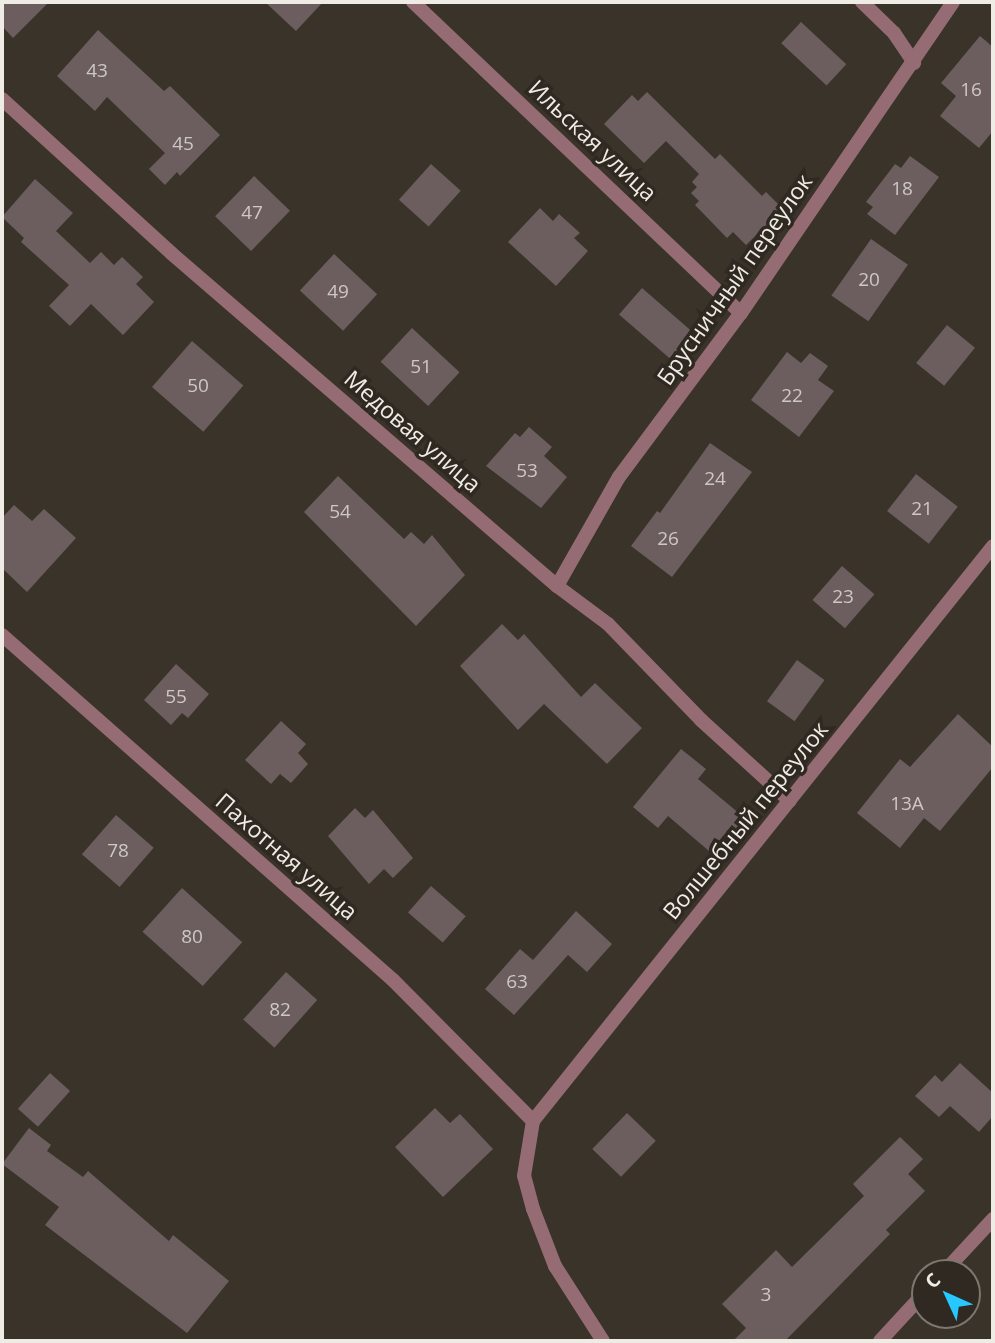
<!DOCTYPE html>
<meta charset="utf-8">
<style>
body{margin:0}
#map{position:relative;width:995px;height:1343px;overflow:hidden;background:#39332a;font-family:"Open Sans",sans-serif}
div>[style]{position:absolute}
.building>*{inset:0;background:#6c5e5e;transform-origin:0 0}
.minor>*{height:14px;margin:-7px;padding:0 7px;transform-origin:7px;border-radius:7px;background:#956c74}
span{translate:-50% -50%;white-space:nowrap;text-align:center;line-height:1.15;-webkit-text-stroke:7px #2f2921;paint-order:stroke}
.number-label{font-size:19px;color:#cec8c3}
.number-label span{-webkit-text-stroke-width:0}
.street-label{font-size:23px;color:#efebe5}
.frame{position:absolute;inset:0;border:4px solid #efebe5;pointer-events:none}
.north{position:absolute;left:911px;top:1259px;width:70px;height:70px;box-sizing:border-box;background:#2f2921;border:2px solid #7c776f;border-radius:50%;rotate:315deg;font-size:19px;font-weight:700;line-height:28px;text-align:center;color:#efebe5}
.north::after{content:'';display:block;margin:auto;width:24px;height:32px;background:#27c8ff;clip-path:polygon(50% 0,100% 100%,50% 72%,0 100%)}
</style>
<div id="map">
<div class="building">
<i style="clip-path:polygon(2px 2px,49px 2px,13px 38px,2px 26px)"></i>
<i style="clip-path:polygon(265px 2px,323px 2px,296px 31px)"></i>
<i style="left:801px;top:22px;width:62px;height:29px;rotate:43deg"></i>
<i style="clip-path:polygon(98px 30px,164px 91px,170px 86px,220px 135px,180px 176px,177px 172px,165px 185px,149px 169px,165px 153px,107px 97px,95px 111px,57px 76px)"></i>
<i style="clip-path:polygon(980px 36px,993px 47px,993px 131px,979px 148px,940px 116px,956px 96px,941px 83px)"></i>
<i style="clip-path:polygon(647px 92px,715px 159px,720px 154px,762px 196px,766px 192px,783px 209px,746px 245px,733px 232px,727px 238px,695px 205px,699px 201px,691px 193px,697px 187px,692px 182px,699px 174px,666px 141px,644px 163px,604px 124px,632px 95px,638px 101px)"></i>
<i style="clip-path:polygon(910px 156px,939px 177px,895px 235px,867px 214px,873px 207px,866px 202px,895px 164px,901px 168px)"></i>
<i style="left:431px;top:164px;width:40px;height:48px;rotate:42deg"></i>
<i style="left:254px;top:176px;width:50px;height:56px;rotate:44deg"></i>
<i style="clip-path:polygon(35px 179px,73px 213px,56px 231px,90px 263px,101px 252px,114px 265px,122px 257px,143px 277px,136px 284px,154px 302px,123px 335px,91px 304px,70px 326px,49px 306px,69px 285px,21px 242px,24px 238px,2px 217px)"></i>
<i style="clip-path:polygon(540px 208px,553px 221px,559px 214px,580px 233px,574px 238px,588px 251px,556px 286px,508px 242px)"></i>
<i style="left:871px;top:239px;width:45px;height:69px;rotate:35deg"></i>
<i style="left:334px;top:254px;width:59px;height:50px;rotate:43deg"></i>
<i style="left:642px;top:288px;width:67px;height:35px;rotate:41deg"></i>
<i style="left:947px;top:325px;width:36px;height:49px;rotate:39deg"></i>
<i style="left:412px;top:328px;width:65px;height:46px;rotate:43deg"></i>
<i style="left:192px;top:341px;width:68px;height:61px;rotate:41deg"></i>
<i style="clip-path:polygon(787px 352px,801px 363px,810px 353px,828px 366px,818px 380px,834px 391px,799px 437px,751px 400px)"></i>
<i style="clip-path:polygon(529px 427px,552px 447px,544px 456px,567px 477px,541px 508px,486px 466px,515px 433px,520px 437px)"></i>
<i style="clip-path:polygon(710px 443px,752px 472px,672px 577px,631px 546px,657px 511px,660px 513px)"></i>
<i style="left:916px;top:474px;width:53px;height:47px;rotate:38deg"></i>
<i style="clip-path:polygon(338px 476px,404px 539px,411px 532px,424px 544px,432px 535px,465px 575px,416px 626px,304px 512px)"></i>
<i style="clip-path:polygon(14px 505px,32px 521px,44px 509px,76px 538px,27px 592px,2px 568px,2px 518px)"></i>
<i style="left:842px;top:566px;width:43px;height:45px;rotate:41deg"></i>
<i style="clip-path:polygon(502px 624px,518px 640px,524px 634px,581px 697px,595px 683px,642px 728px,607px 764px,544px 704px,518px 730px,460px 666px)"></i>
<i style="left:797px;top:660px;width:34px;height:51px;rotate:36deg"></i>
<i style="clip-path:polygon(176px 664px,209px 694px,188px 718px,182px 713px,171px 725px,144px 700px)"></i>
<i style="clip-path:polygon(958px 714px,993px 747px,993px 767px,940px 831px,924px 818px,900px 848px,857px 813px,900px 759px,910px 767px)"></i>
<i style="clip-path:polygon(281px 721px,306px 744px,298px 753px,308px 764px,291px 783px,280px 774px,271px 784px,245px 760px)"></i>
<i style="clip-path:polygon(681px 749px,706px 769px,698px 779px,747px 820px,716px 857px,668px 816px,658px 828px,633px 807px)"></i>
<i style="clip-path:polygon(355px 808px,365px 818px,373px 810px,413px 858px,393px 878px,384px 869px,369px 884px,328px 836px)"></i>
<i style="left:116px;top:815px;width:50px;height:52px;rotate:41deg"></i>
<i style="left:431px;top:886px;width:46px;height:35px;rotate:41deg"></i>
<i style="left:182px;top:888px;width:81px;height:59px;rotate:42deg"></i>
<i style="clip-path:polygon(576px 911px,612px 944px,587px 972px,568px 955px,514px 1015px,485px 989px,520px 949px,533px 960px)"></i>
<i style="left:286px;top:972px;width:42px;height:64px;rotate:42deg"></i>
<i style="clip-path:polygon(960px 1063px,993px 1093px,993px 1116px,979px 1132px,950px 1106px,939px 1117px,915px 1096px,935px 1075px,942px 1082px)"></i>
<i style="left:50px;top:1073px;width:27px;height:48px;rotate:42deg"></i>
<i style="clip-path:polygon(435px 1108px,450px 1123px,460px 1114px,493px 1149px,443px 1197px,395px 1147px)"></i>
<i style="left:627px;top:1113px;width:40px;height:50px;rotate:44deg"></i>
<i style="clip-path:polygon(29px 1128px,51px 1145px,47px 1151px,83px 1177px,88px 1171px,169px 1241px,173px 1235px,229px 1281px,187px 1333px,45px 1225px,59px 1207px,2px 1164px)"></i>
<i style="clip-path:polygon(900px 1137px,923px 1159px,908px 1174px,925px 1191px,886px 1230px,890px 1234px,785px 1341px,733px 1341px,746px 1328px,722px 1304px,776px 1250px,792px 1267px,864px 1196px,853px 1184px)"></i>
</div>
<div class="minor">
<i style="left:413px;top:2px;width:452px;rotate:43.5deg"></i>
<i style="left:862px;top:2px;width:45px;rotate:44.1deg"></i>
<i style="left:894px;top:33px;width:36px;rotate:56deg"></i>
<i style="left:2px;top:99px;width:229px;rotate:42.3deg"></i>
<i style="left:171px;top:253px;width:510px;rotate:40.78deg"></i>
<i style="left:557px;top:586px;width:64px;rotate:36.7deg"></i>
<i style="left:608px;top:624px;width:134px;rotate:45.9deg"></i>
<i style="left:701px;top:720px;width:120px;rotate:42.3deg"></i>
<i style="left:557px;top:586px;width:125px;rotate:-60.4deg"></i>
<i style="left:619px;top:477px;width:204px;rotate:-53.4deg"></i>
<i style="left:741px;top:313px;width:376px;rotate:-55.7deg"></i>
<i style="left:2px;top:635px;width:521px;rotate:41.42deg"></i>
<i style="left:393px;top:980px;width:199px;rotate:45.2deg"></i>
<i style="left:943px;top:1273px;width:74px;rotate:-47.2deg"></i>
<i style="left:603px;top:1341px;width:89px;rotate:-122.6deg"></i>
<i style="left:555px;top:1266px;width:61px;rotate:-111.1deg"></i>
<i style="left:533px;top:1209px;width:34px;rotate:-105deg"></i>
<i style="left:524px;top:1176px;width:56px;rotate:-80.7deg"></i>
<i style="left:533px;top:1121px;width:736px;rotate:-51.34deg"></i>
<i style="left:880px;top:1341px;width:67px;rotate:-47.4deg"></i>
</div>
<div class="number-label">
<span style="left:97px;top:71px">43</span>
<span style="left:971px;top:90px">16</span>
<span style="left:183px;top:144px">45</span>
<span style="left:902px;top:189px">18</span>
<span style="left:252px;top:213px">47</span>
<span style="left:869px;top:280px">20</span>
<span style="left:338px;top:292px">49</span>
<span style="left:421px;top:367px">51</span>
<span style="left:198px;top:386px">50</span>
<span style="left:792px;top:396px">22</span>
<span style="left:527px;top:471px">53</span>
<span style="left:715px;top:479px">24</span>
<span style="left:922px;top:509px">21</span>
<span style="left:340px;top:512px">54</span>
<span style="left:668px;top:539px">26</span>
<span style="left:843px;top:597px">23</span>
<span style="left:176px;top:697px">55</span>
<span style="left:907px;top:804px">13А</span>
<span style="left:118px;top:851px">78</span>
<span style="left:192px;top:937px">80</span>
<span style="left:517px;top:982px">63</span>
<span style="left:280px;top:1010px">82</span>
<span style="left:766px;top:1295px">3</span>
</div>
<div class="street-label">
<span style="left:593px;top:140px;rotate:43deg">Ильская улица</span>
<span style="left:734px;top:279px;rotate:-55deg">Брусничный переулок</span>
<span style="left:413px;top:431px;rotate:41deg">Медовая улица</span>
<span style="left:745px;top:820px;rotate:-51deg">Волшебный переулок</span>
<span style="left:287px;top:856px;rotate:41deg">Пахотная улица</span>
</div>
<div class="frame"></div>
<div class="north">С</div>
</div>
